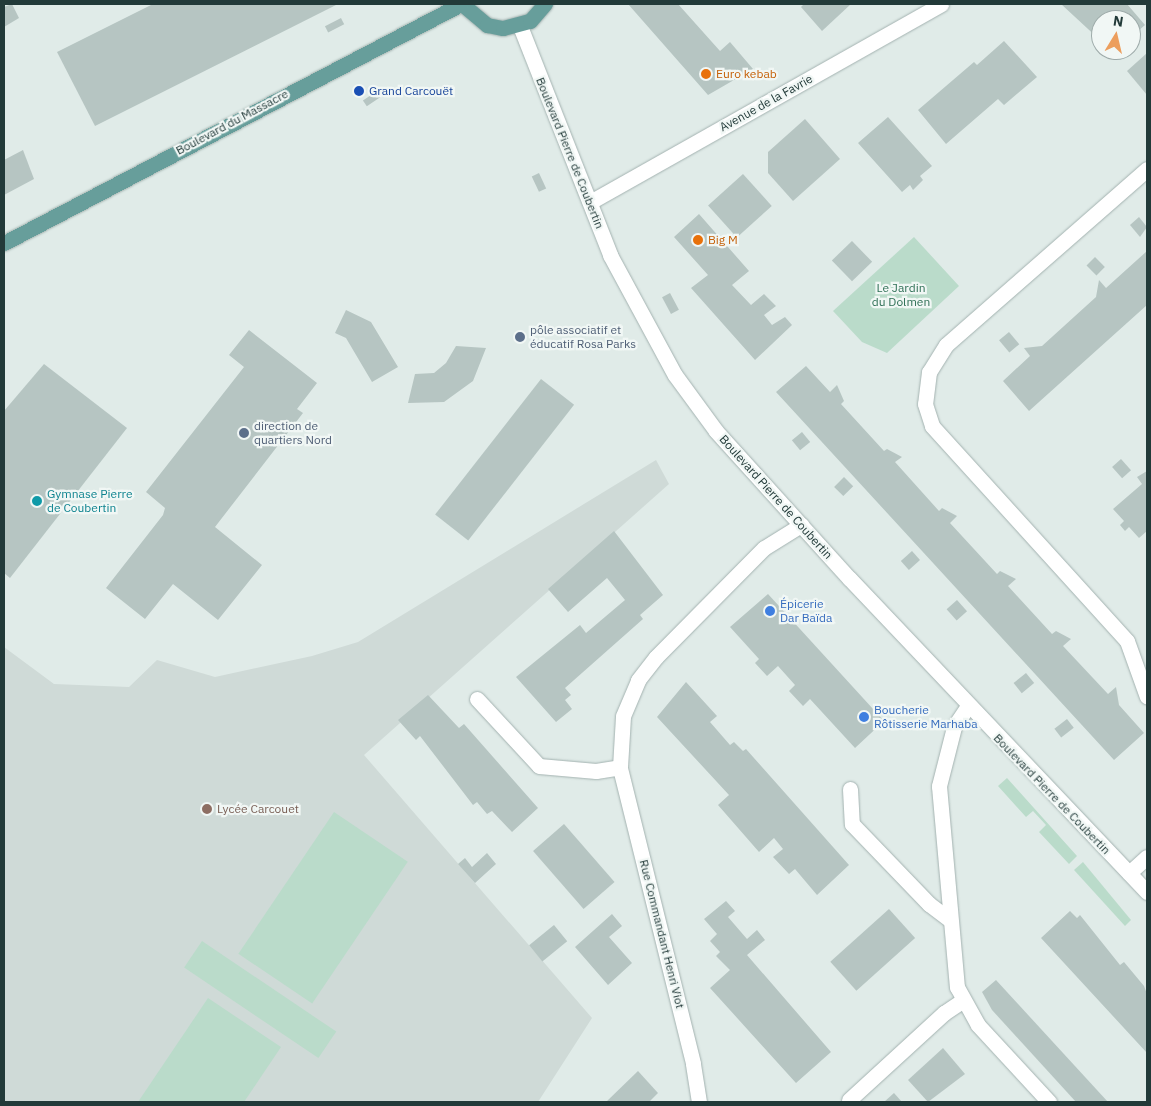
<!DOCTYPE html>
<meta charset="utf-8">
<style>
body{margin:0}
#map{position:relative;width:1151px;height:1106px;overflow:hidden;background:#e0ebe8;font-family:"IBM Plex Sans",sans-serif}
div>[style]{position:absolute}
.built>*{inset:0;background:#cfdad7}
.green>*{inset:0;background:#badbca;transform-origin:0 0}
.building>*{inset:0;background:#b6c5c2;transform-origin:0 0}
.roads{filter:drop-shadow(0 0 1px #a3b2b0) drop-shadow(0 0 1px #a3b2b0)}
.minor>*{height:15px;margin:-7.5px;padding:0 7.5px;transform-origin:7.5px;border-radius:7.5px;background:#fff}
.major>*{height:15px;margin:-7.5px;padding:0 7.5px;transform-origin:7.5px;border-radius:7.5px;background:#679e9b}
.dots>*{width:14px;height:14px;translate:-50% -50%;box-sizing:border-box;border:2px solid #f1f7f5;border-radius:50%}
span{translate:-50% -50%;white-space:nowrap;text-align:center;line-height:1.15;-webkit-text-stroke:4.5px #f1f7f5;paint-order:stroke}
.food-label{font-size:12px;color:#c56008}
.left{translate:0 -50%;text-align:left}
.transit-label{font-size:12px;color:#164399}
.street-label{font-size:12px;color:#223a39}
.park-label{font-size:12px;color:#2e6f55}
.service-label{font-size:12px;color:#4e5e75}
.culture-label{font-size:12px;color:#0d838f}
.shop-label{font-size:12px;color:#366cbe}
.education-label{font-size:12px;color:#785e54}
.frame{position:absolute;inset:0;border:5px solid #223a39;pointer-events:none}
.north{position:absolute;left:1091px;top:10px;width:50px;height:50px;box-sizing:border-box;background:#f1f7f5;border:1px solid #9eabaa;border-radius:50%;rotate:9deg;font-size:14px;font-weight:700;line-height:20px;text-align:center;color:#223a39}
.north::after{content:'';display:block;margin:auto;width:18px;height:22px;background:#ec9e5d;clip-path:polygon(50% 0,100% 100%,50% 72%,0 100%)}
</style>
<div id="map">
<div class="built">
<i style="clip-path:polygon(656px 460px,669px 484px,364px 755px,592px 1018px,538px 1102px,4px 1102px,4px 647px,54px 684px,129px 687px,157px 660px,215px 677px,312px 656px,358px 642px)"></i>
</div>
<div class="green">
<i style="clip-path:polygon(914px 237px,959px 286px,887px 353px,862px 342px,833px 311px)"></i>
<i style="clip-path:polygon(1007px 778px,1077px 856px,1069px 864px,1039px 832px,1046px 825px,1033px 811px,1026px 817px,998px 786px)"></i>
<i style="left:334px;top:812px;width:89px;height:171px;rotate:34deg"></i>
<i style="clip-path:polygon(1083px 862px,1131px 920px,1125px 926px,1074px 870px)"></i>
<i style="left:202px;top:941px;width:162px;height:32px;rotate:34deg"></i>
<i style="clip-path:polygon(208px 998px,281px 1047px,244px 1102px,138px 1102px)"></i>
</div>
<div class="building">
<i style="clip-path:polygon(12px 4px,19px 18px,4px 27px,4px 7px)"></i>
<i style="clip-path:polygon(153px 4px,338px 4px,95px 126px,57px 52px)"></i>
<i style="clip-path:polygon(628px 4px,678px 4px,720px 51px,730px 42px,753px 69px,708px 95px)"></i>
<i style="clip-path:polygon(804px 4px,851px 4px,822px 31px,801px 7px)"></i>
<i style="clip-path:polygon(1061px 4px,1127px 4px,1145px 25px,1131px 37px,1131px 20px,1101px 20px,1101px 41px)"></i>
<i style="left:341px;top:18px;width:7px;height:18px;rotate:63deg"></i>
<i style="clip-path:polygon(1004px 41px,1037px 77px,1004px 105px,998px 99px,946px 144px,918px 110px,974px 62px,977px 65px)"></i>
<i style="clip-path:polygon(1147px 53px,1147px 95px,1127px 71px)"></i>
<i style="left:377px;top:91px;width:7px;height:17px;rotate:56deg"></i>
<i style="clip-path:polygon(888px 117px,932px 166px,920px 176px,923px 180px,913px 190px,910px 185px,902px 192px,858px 143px)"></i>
<i style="clip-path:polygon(805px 119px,840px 159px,793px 201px,768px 173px,768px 152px)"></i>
<i style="clip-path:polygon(23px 150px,34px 179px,4px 195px,4px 160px)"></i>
<i style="left:539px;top:173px;width:17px;height:8px;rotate:65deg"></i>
<i style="left:743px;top:174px;width:43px;height:47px;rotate:48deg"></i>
<i style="clip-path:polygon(699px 214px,749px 271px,732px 285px,751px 305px,764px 294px,776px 306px,764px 315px,772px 325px,785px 317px,792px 325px,755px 360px,691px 288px,708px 275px,674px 237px)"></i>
<i style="clip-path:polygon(1139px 217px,1147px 227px,1140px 237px,1130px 225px)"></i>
<i style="left:852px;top:241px;width:29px;height:28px;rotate:46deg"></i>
<i style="clip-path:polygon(1147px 251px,1147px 305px,1029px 411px,1003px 381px,1030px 356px,1024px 348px,1042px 346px,1096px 297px,1099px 280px,1106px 288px)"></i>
<i style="left:1095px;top:257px;width:14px;height:12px;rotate:45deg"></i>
<i style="left:670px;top:293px;width:19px;height:9px;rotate:62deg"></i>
<i style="clip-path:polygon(346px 310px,371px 322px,398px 367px,372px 382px,346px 338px,335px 333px)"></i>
<i style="clip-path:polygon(249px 330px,317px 383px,297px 409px,303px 413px,215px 527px,262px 565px,218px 620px,173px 584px,145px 619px,106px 588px,163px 515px,165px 508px,146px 492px,244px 367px,229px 355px)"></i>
<i style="left:1009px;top:332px;width:16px;height:13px;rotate:50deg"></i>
<i style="clip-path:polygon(456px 346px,486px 348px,473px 381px,444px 402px,408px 403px,415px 374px,434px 373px,446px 363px)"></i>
<i style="clip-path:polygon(44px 364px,127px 428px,10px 578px,4px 573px,4px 411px)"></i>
<i style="clip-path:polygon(806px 366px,830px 392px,837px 385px,844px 401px,841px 404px,884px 451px,887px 449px,902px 457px,895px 462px,939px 511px,942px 508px,957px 516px,950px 523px,997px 574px,1000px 571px,1016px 579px,1008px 586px,1052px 634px,1056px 631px,1071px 639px,1063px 646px,1108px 694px,1116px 687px,1119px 705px,1144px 733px,1114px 760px,776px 392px)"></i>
<i style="left:541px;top:379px;width:42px;height:172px;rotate:38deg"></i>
<i style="left:802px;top:432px;width:13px;height:13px;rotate:51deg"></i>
<i style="left:1121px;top:459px;width:15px;height:12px;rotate:48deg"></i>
<i style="clip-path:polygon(1147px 471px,1147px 531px,1139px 538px,1129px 527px,1125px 531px,1120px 525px,1124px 521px,1113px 509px,1142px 484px,1137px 477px)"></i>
<i style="left:844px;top:477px;width:13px;height:14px;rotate:45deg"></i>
<i style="clip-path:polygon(614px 531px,663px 595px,640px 615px,643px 619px,565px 688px,571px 695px,565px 700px,572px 709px,556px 722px,516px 677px,580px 625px,586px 633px,625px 600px,607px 578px,568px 612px,548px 589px)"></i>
<i style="left:912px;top:551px;width:12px;height:15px;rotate:48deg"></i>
<i style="clip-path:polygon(768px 594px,884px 721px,855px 748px,810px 699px,803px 706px,789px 691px,795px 685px,778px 666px,767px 676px,755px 663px,759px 659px,730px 627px)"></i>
<i style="left:957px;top:600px;width:15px;height:14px;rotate:48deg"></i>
<i style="left:1026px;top:673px;width:13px;height:16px;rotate:51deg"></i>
<i style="clip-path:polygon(686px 682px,717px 716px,710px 722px,730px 745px,734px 742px,743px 751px,746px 749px,849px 865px,817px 895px,795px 869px,789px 874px,773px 857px,783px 849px,774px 838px,759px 852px,718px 805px,729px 795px,657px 717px)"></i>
<i style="clip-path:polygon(428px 695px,459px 728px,464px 724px,538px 808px,512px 832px,492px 811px,487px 814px,477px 802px,473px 805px,420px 736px,416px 740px,398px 720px)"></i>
<i style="left:1067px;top:719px;width:11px;height:16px;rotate:52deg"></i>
<i style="left:564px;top:824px;width:77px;height:41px;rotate:49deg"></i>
<i style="clip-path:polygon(487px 853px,496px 864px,475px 883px,458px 864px,465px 858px,472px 867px)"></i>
<i style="clip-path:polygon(726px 901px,735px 911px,728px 917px,747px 939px,757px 930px,765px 940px,747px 955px,831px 1052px,796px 1083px,710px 988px,730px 970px,716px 956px,720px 952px,710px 941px,717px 934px,704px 919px)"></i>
<i style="left:889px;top:909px;width:39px;height:79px;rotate:48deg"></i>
<i style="clip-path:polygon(1070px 911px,1077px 918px,1080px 915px,1120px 965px,1124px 962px,1144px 986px,1147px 994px,1147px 1053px,1041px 938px)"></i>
<i style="clip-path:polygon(612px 914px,622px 926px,609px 937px,632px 963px,608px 985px,575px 947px)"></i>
<i style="left:554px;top:925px;width:21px;height:32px;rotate:51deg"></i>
<i style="clip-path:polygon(996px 980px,1108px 1102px,1076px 1102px,992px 1010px,982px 992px)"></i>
<i style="clip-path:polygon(943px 1048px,965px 1074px,928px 1102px,908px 1080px)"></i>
<i style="clip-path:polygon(638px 1071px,658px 1093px,649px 1102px,606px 1102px)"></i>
<i style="clip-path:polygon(894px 1093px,902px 1102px,884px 1102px)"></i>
</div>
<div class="roads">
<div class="minor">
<i style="left:520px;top:26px;width:246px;rotate:68.5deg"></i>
<i style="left:610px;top:255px;width:136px;rotate:61.6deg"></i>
<i style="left:675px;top:375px;width:69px;rotate:53.8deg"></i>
<i style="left:716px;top:431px;width:198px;rotate:47.9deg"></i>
<i style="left:849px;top:578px;width:433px;rotate:46.5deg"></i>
<i style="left:1147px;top:169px;width:267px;rotate:138.8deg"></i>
<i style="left:946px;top:345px;width:32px;rotate:122deg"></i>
<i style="left:929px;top:372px;width:32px;rotate:97deg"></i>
<i style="left:925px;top:404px;width:23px;rotate:72deg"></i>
<i style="left:932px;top:426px;width:290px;rotate:47.8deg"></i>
<i style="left:1127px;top:641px;width:59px;rotate:70.3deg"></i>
<i style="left:590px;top:202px;width:403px;rotate:-29.4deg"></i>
<i style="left:477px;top:699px;width:91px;rotate:47.2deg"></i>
<i style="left:539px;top:766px;width:57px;rotate:5deg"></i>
<i style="left:596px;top:771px;width:24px;rotate:-9deg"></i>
<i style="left:968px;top:706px;width:25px;rotate:124deg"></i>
<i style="left:954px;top:727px;width:61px;rotate:104.3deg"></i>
<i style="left:939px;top:786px;width:202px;rotate:84.9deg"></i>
<i style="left:957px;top:987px;width:43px;rotate:61.1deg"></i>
<i style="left:978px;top:1025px;width:105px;rotate:47.3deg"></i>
<i style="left:850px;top:789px;width:35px;rotate:87deg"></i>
<i style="left:852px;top:824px;width:111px;rotate:46.1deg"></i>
<i style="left:929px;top:904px;width:26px;rotate:37deg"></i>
<i style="left:1129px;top:873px;width:24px;rotate:-42deg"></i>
<i style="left:849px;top:1100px;width:129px;rotate:-42.5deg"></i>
<i style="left:944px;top:1013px;width:22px;rotate:-34deg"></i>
<i style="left:699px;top:1102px;width:39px;rotate:-99deg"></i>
<i style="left:693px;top:1063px;width:305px;rotate:-103.9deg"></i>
<i style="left:620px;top:767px;width:51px;rotate:-86.6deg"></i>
<i style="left:623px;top:716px;width:39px;rotate:-67deg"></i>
<i style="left:638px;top:680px;width:29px;rotate:-52deg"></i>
<i style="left:656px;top:657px;width:153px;rotate:-45.3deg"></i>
<i style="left:764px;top:548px;width:44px;rotate:-31.9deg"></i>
</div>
<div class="major">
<i style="left:462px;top:4px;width:33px;rotate:40deg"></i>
<i style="left:487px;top:25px;width:16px;rotate:11deg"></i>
<i style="left:503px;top:28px;width:28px;rotate:-15deg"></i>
<i style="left:530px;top:21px;width:23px;rotate:-49deg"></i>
<i style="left:4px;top:243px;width:516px;rotate:-27.61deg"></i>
</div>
</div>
<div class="dots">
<i style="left:706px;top:74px;background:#e8710a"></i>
<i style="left:359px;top:91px;background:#1a4fb4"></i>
<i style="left:698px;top:240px;background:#e8710a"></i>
<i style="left:520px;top:337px;background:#5c6f8a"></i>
<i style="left:244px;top:433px;background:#5c6f8a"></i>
<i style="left:37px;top:501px;background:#0f9aa8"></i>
<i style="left:770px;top:611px;background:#3f7fe0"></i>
<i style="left:864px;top:717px;background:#3f7fe0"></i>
<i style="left:207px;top:809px;background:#8d6e63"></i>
</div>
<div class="food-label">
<span class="left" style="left:716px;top:74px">Euro kebab</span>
<span class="left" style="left:708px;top:240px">Big M</span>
</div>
<div class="transit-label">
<span class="left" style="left:369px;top:91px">Grand Carcouët</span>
</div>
<div class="street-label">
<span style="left:766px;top:103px;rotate:-29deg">Avenue de la Favrie</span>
<span style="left:232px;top:122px;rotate:-28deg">Boulevard du Massacre</span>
<span style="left:570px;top:153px;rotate:68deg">Boulevard Pierre de Coubertin</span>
<span style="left:776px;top:497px;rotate:48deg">Boulevard Pierre de Coubertin</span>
<span style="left:1052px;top:794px;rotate:46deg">Boulevard Pierre de Coubertin</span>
<span style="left:662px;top:934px;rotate:76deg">Rue Commandant Henri Viot</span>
</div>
<div class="park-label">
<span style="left:901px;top:295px">Le Jardin<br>du Dolmen</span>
</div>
<div class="service-label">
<span class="left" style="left:530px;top:337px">pôle associatif et<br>éducatif Rosa Parks</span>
<span class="left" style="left:254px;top:433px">direction de<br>quartiers Nord</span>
</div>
<div class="culture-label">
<span class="left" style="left:47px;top:501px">Gymnase Pierre<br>de Coubertin</span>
</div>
<div class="shop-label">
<span class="left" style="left:780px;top:611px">Épicerie<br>Dar Baïda</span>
<span class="left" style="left:874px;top:717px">Boucherie<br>Rôtisserie Marhaba</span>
</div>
<div class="education-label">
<span class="left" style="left:217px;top:809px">Lycée Carcouet</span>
</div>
<div class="frame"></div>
<div class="north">N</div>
</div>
